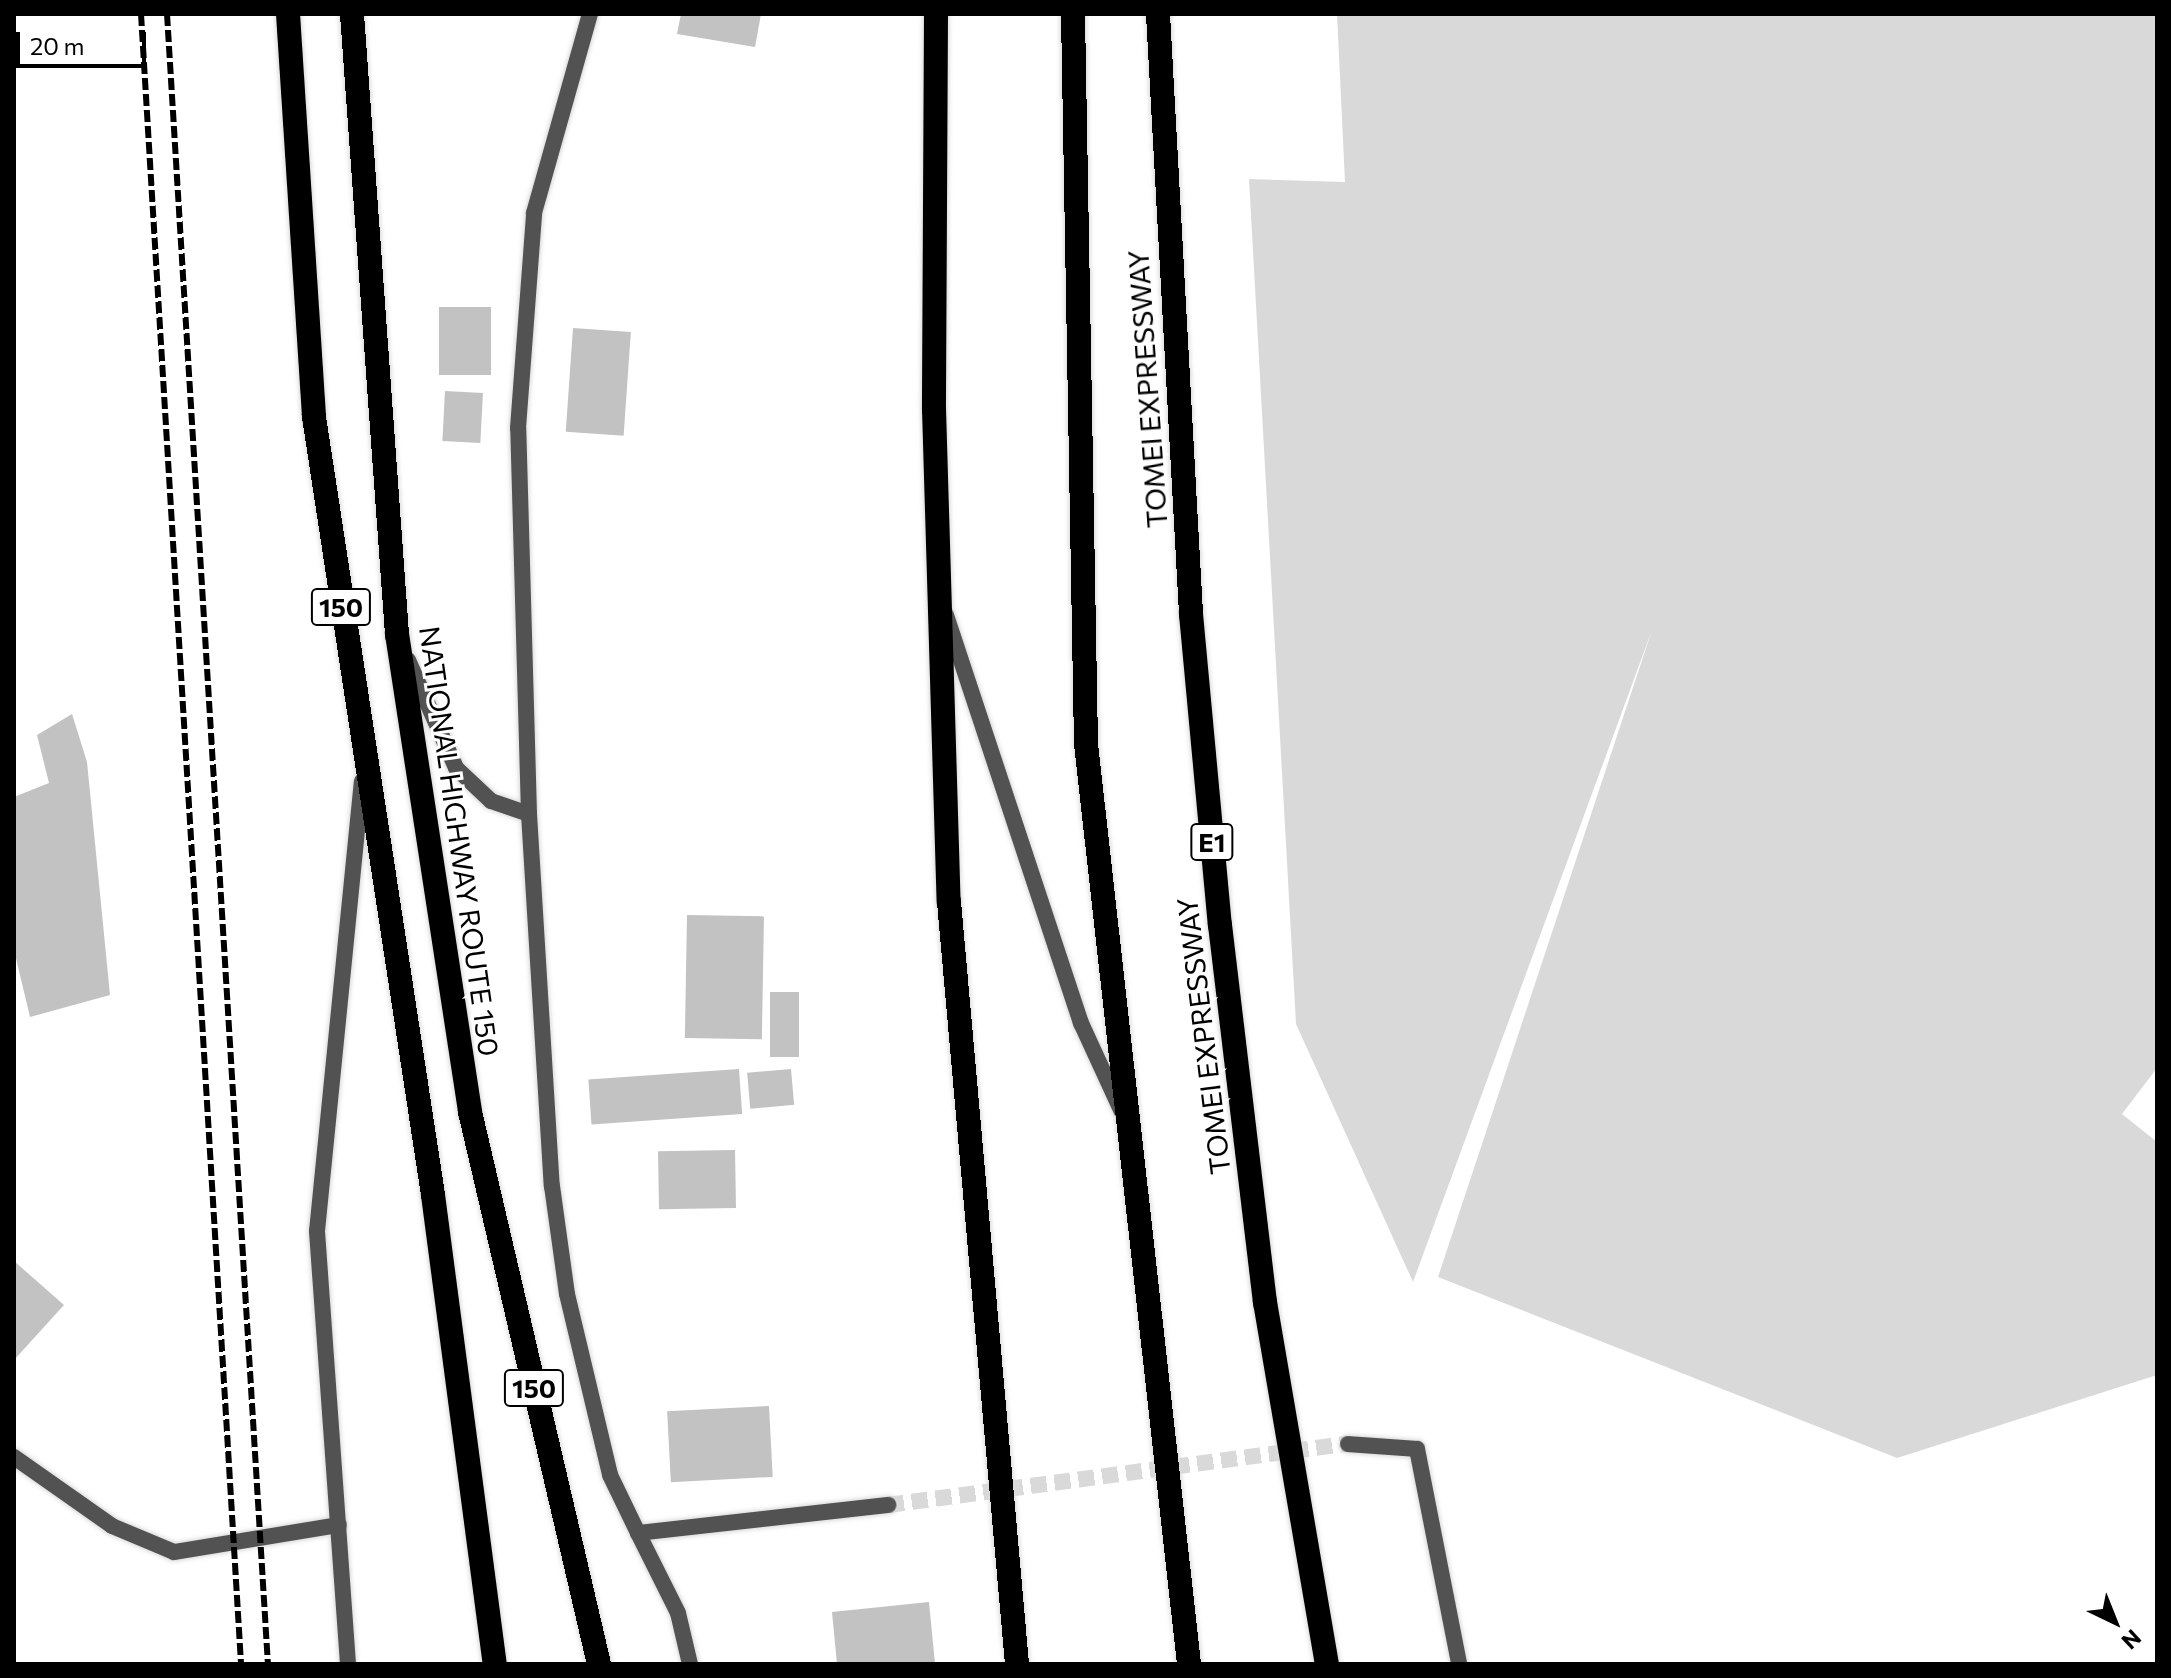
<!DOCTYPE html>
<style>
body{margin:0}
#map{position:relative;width:2171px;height:1678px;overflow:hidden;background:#fff;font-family:Commissioner,sans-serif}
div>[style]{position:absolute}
.green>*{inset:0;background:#d9d9d9}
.building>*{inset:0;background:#c2c2c2;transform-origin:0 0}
.street-tunnel>*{height:16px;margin-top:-8px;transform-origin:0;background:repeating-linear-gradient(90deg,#d9d9d9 0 16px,transparent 0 24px)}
.roads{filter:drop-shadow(0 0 2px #dbdbdb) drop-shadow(0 0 2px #dbdbdb)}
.lane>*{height:16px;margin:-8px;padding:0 8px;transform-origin:8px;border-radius:8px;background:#525252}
.street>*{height:16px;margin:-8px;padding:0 8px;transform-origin:8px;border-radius:8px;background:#525252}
.highway>*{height:24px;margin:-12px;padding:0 12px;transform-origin:12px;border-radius:12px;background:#000}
.rail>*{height:6px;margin-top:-3px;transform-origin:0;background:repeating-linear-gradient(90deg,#000 0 12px,transparent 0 16px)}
span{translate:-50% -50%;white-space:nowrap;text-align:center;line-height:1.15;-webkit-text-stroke:6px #fff;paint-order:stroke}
.shield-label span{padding:2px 6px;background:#fff;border:2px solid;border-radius:6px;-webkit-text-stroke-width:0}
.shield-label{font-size:26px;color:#000;font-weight:700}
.street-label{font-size:28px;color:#000}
.frame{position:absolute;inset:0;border:16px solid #000;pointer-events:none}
.north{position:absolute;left:2075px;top:1582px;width:80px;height:80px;-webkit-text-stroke:6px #fff;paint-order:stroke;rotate:137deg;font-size:22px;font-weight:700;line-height:32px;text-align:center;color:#000}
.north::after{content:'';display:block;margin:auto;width:28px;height:36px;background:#000;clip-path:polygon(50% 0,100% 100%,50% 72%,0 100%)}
.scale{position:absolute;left:16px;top:32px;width:130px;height:36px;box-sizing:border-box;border:4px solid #000;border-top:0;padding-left:10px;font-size:24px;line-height:28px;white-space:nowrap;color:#000;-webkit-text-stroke:6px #fff;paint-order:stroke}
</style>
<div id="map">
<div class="green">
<i style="clip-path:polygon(1337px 14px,2157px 14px,2157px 1068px,2122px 1114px,2157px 1142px,2157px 1375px,1897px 1458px,1438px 1277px,1652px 630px,1413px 1282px,1296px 1024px,1249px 179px,1345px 182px)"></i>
</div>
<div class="building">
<i style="clip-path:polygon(681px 14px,761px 14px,755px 47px,677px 34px)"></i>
<i style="left:439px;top:307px;width:52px;height:68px"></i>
<i style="left:573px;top:328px;width:58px;height:104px;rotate:4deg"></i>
<i style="left:445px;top:391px;width:38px;height:50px;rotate:3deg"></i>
<i style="clip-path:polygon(72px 714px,87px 762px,110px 995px,30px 1017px,14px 950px,14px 797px,49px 783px,37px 735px)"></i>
<i style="left:687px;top:915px;width:77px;height:123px;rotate:1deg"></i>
<i style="left:770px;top:992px;width:29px;height:65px"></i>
<i style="left:739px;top:1069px;width:45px;height:151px;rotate:86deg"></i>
<i style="left:791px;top:1069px;width:36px;height:44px;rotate:85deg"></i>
<i style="left:735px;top:1150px;width:58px;height:77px;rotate:89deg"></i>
<i style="clip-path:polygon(14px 1261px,64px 1305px,14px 1360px)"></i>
<i style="left:769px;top:1406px;width:71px;height:102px;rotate:87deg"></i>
<i style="clip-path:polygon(929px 1602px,935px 1664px,837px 1664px,832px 1612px)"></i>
</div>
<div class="street-tunnel">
<i style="left:888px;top:1505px;width:464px;rotate:-7.6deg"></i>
</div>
<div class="roads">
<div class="lane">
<i style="left:946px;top:615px;width:430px;rotate:71.7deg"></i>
<i style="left:1081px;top:1023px;width:96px;rotate:65.3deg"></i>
</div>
<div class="street">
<i style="left:408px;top:660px;width:118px;rotate:66deg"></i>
<i style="left:456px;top:768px;width:48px;rotate:43.3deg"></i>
<i style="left:491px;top:801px;width:40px;rotate:18.9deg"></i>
<i style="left:529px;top:814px;width:373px;rotate:86.5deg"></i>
<i style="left:552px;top:1186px;width:109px;rotate:82.1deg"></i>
<i style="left:567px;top:1294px;width:186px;rotate:76.6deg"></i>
<i style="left:610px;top:1475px;width:64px;rotate:64.2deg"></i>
<i style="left:638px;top:1533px;width:252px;rotate:-6.4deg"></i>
<i style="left:529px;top:814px;width:386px;rotate:-91.6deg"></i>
<i style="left:518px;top:428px;width:216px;rotate:-85.7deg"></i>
<i style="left:534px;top:213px;width:207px;rotate:-74.3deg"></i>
<i style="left:1348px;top:1444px;width:69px;rotate:4.1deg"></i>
<i style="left:1417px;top:1449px;width:219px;rotate:78.9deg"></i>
<i style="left:14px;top:1457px;width:120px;rotate:35.1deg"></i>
<i style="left:112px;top:1526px;width:67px;rotate:22.8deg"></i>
<i style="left:174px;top:1552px;width:167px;rotate:-9.3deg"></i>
<i style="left:638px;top:1533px;width:89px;rotate:63.4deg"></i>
<i style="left:678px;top:1613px;width:52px;rotate:76.8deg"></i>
<i style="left:348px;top:1664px;width:434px;rotate:-94.1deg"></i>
<i style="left:317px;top:1231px;width:452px;rotate:-84.3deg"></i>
</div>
<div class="highway">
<i style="left:288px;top:14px;width:404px;rotate:86.3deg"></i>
<i style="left:314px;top:417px;width:787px;rotate:81.3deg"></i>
<i style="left:433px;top:1195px;width:473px;rotate:82.5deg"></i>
<i style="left:352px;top:14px;width:622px;rotate:85.85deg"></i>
<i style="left:397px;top:634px;width:484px;rotate:81.3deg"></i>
<i style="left:470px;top:1112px;width:567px;rotate:76.85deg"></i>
<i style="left:936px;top:14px;width:395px;rotate:90.3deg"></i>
<i style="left:934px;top:409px;width:493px;rotate:88.3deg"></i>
<i style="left:949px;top:902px;width:765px;rotate:84.9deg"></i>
<i style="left:1073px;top:14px;width:730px;rotate:88.98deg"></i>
<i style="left:1086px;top:744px;width:926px;rotate:83.61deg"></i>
<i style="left:1158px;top:14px;width:601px;rotate:86.85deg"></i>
<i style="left:1191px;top:614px;width:312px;rotate:84.7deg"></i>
<i style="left:1220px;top:925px;width:380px;rotate:83.2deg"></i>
<i style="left:1265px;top:1302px;width:367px;rotate:80.3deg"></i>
</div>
</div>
<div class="rail">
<i style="left:141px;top:14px;width:1653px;rotate:86.53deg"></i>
<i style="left:167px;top:14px;width:1653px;rotate:86.5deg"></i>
</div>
<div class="shield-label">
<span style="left:341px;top:607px">150</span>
<span style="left:1212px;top:842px">E1</span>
<span style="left:534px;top:1388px">150</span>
</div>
<div class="street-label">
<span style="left:1147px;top:389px;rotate:-94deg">TOMEI EXPRESSWAY</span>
<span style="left:460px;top:841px;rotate:82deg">NATIONAL HIGHWAY ROUTE 150</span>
<span style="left:1203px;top:1036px;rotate:-97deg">TOMEI EXPRESSWAY</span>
</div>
<div class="frame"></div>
<div class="north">N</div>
<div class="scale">20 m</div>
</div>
